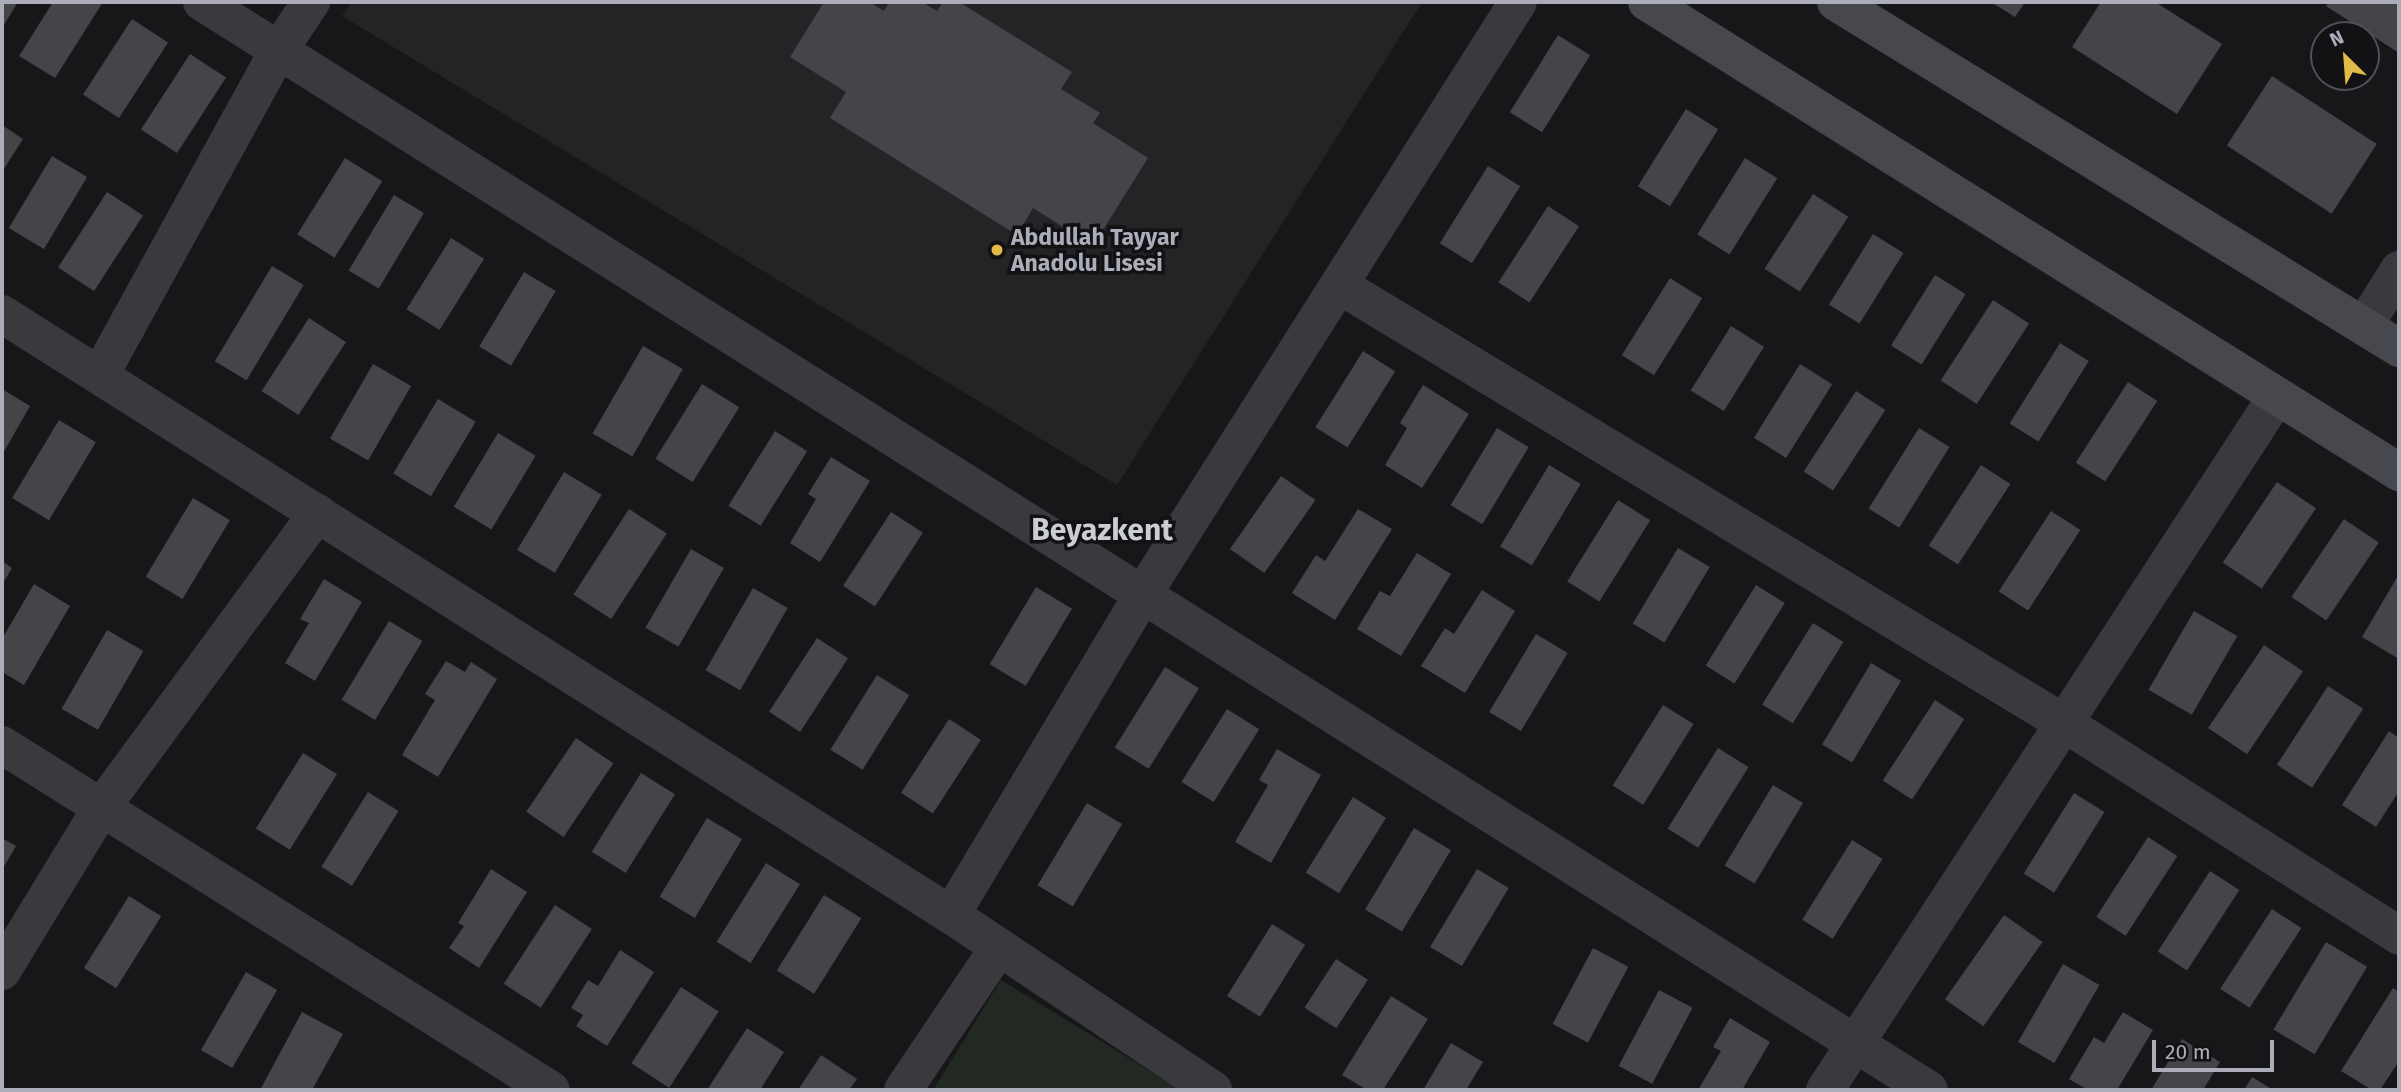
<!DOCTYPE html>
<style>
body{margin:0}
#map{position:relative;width:2401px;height:1092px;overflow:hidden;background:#171719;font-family:"Fira Sans",sans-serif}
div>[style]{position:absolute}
.built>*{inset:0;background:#242326}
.green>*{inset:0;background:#222923}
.building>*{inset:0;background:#454449;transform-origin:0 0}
.street>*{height:38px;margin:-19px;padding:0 19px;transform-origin:19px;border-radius:19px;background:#39393e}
.secondary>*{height:38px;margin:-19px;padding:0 19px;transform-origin:19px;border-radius:19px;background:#47484e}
.dots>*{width:19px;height:19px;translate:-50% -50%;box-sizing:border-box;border:4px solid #121214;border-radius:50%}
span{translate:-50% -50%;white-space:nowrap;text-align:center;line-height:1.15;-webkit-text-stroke:7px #121214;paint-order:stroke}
.poi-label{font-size:23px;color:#abaeb8;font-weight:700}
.left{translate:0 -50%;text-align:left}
.district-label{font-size:30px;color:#cbcdd4;font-weight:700}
.frame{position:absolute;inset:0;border:4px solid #abaeb8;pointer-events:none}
.north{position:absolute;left:2310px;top:21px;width:70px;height:70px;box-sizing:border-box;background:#121214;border:2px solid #4f5056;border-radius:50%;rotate:335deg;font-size:19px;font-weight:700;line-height:28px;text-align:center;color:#abaeb8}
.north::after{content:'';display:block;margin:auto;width:24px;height:32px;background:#e1ba47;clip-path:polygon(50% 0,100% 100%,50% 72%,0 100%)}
.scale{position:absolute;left:2152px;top:1040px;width:122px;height:32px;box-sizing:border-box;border:4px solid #abaeb8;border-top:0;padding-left:9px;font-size:21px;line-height:24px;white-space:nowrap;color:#abaeb8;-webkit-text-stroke:5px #121214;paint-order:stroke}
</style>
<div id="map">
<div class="built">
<i style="clip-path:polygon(352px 2px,1422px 2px,1117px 485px,342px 16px)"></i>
</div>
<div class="green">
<i style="clip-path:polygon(1001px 980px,1181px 1090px,933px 1090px)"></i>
</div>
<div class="building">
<i style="clip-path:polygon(2px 2px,18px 2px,2px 28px)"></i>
<i style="clip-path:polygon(53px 2px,103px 2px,55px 78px,19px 56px)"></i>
<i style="clip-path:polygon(824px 2px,869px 2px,884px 11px,889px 2px,922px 2px,937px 11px,943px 2px,959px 2px,1072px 72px,1061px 89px,1100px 113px,1093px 123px,1148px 158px,1093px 246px,1033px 208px,1017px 235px,830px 118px,846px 92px,790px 57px)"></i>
<i style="clip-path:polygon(1991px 2px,2025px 2px,2015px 17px)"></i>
<i style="clip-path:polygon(2101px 2px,2155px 2px,2222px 44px,2177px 114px,2072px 47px)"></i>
<i style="clip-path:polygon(2329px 2px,2399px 2px,2399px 53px,2326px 6px)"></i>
<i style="left:132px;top:19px;width:43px;height:90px;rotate:33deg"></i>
<i style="left:1558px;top:35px;width:38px;height:91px;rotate:32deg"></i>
<i style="left:190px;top:54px;width:43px;height:90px;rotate:33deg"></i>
<i style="left:2272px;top:76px;width:125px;height:83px;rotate:33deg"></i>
<i style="left:1686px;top:109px;width:38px;height:91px;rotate:32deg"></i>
<i style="clip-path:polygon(2px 125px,23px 139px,2px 172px)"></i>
<i style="left:52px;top:156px;width:41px;height:84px;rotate:31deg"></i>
<i style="left:345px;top:158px;width:44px;height:90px;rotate:32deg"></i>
<i style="left:1745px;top:158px;width:38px;height:90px;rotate:32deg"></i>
<i style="left:1488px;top:166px;width:38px;height:91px;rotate:32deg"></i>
<i style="left:107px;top:192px;width:43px;height:90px;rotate:33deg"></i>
<i style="left:1813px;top:194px;width:42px;height:89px;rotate:33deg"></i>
<i style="left:394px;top:195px;width:35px;height:88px;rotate:31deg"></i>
<i style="left:1548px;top:206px;width:37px;height:91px;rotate:33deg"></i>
<i style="left:1873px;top:234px;width:36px;height:83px;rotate:32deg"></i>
<i style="left:451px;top:238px;width:39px;height:84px;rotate:32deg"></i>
<i style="left:272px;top:266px;width:37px;height:111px;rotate:31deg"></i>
<i style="left:524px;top:272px;width:37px;height:87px;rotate:31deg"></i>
<i style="left:1935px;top:275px;width:36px;height:83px;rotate:32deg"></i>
<i style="left:1670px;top:278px;width:38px;height:91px;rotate:32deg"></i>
<i style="left:1993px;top:300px;width:43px;height:96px;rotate:33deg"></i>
<i style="left:309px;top:318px;width:44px;height:87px;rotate:33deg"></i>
<i style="left:1731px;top:326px;width:39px;height:76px;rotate:32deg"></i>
<i style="left:2060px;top:343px;width:34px;height:95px;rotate:32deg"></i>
<i style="left:643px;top:346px;width:46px;height:101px;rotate:30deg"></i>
<i style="left:1363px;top:351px;width:38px;height:90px;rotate:32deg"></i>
<i style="left:373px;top:364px;width:44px;height:86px;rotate:30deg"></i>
<i style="left:1800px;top:364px;width:38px;height:87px;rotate:32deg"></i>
<i style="left:2128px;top:382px;width:35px;height:96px;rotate:33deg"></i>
<i style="left:702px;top:384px;width:44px;height:88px;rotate:32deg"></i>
<i style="clip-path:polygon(1423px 385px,1469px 414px,1422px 488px,1385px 465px,1407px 428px,1400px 423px)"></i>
<i style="clip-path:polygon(2px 389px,30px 406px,2px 455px)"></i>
<i style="left:1856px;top:391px;width:35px;height:96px;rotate:33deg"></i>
<i style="left:438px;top:399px;width:44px;height:87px;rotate:31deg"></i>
<i style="left:59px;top:420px;width:43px;height:91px;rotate:31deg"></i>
<i style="left:1497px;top:428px;width:37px;height:90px;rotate:31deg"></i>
<i style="left:1919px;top:428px;width:36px;height:95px;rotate:32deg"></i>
<i style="left:775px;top:431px;width:38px;height:88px;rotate:32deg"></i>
<i style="left:498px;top:433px;width:44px;height:86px;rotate:31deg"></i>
<i style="clip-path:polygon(831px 457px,870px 481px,820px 562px,790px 543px,816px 499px,808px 494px)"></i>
<i style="left:1549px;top:465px;width:37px;height:95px;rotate:31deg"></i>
<i style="left:1981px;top:465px;width:35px;height:96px;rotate:33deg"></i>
<i style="left:564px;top:472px;width:44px;height:91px;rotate:31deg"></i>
<i style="left:1281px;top:476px;width:42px;height:89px;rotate:35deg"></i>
<i style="left:2277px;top:482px;width:47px;height:97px;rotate:34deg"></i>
<i style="left:193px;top:498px;width:43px;height:92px;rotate:31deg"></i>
<i style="left:1618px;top:500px;width:38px;height:96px;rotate:32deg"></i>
<i style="left:629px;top:509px;width:45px;height:102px;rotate:33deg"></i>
<i style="clip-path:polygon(1358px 509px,1392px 529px,1335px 620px,1292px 593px,1316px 555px,1325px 561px)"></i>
<i style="left:2051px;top:511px;width:35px;height:96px;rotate:33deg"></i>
<i style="left:891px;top:512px;width:38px;height:88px;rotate:33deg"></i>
<i style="left:2344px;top:519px;width:42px;height:94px;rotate:34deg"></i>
<i style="left:1678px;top:548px;width:37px;height:88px;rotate:31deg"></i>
<i style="left:691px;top:549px;width:38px;height:91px;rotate:30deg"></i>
<i style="clip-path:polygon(1417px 553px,1451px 574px,1401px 656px,1357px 629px,1380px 591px,1390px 596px)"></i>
<i style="clip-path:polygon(2px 561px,12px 568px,2px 585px)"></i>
<i style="clip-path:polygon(2399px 574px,2399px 659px,2362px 637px)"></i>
<i style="clip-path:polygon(324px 579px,362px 602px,315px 681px,285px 663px,309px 623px,300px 619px)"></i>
<i style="clip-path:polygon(34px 584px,70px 606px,24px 685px,2px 672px,2px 639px)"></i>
<i style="left:1756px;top:585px;width:34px;height:95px;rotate:32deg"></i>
<i style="left:1036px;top:587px;width:42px;height:90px;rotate:31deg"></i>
<i style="left:753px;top:588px;width:40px;height:95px;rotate:30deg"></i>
<i style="clip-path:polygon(1482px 590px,1515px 611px,1465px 693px,1421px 666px,1445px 628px,1454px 634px)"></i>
<i style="left:2194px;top:611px;width:50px;height:91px;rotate:30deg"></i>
<i style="left:389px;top:621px;width:39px;height:92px;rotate:31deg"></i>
<i style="left:1813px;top:623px;width:36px;height:96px;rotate:32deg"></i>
<i style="left:107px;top:630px;width:42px;height:91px;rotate:30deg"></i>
<i style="left:1536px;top:634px;width:37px;height:91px;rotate:31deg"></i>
<i style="left:817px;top:638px;width:37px;height:88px;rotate:33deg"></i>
<i style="left:2264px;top:645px;width:47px;height:100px;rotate:34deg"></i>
<i style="clip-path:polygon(446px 661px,465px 672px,471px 662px,497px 679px,438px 777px,402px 755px,435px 700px,425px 694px)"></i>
<i style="left:1871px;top:663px;width:35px;height:95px;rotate:31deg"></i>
<i style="left:1165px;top:667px;width:40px;height:95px;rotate:32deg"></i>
<i style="left:877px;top:675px;width:38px;height:88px;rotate:32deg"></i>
<i style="left:2328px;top:686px;width:42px;height:94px;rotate:33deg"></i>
<i style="left:1935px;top:700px;width:35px;height:96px;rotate:33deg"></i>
<i style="left:1663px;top:705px;width:36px;height:95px;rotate:32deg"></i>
<i style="left:1227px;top:709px;width:38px;height:86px;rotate:32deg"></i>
<i style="left:949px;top:719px;width:38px;height:88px;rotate:33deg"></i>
<i style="clip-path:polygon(2389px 731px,2399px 738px,2399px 791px,2376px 827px,2342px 805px)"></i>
<i style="left:576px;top:738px;width:45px;height:89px;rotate:34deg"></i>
<i style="left:1718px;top:748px;width:36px;height:95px;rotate:32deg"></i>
<i style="clip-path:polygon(1277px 749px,1321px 775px,1271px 863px,1235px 842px,1268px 785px,1259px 780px)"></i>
<i style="left:303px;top:753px;width:40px;height:89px;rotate:32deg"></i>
<i style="left:641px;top:773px;width:40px;height:93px;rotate:32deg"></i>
<i style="left:1773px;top:785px;width:35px;height:94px;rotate:31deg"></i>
<i style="left:368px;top:792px;width:36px;height:88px;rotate:32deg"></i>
<i style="left:2074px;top:793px;width:36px;height:95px;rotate:32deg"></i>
<i style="left:1353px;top:797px;width:39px;height:89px;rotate:32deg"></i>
<i style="left:1087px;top:803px;width:41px;height:96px;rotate:31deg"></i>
<i style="left:707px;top:818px;width:41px;height:92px;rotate:31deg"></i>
<i style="left:1414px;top:828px;width:43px;height:95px;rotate:31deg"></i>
<i style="left:2148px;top:837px;width:35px;height:95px;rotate:33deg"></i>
<i style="clip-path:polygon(2px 838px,16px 846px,2px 870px)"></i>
<i style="left:1852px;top:840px;width:36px;height:94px;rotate:32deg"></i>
<i style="left:766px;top:863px;width:40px;height:93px;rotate:32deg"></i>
<i style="clip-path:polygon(491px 869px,527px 892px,479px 968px,449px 948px,464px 926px,458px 923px)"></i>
<i style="left:1477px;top:869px;width:37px;height:91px;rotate:31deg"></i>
<i style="left:2210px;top:871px;width:35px;height:96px;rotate:33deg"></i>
<i style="left:824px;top:895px;width:44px;height:89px;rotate:32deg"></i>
<i style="left:129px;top:896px;width:38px;height:85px;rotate:32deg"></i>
<i style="left:555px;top:905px;width:44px;height:94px;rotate:33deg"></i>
<i style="left:2272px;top:909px;width:35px;height:95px;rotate:33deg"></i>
<i style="left:2004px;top:915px;width:47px;height:103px;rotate:35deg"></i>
<i style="left:1272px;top:924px;width:39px;height:85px;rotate:32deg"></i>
<i style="left:2326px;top:942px;width:48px;height:102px;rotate:31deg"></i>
<i style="left:1593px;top:948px;width:40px;height:86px;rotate:28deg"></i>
<i style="clip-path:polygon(620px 950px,654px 972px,607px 1046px,576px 1026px,583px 1015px,571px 1008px,588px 980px,598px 986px)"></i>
<i style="left:1336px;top:959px;width:38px;height:58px;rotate:33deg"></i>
<i style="left:2063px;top:964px;width:42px;height:90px;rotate:30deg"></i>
<i style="left:246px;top:972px;width:36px;height:90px;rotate:30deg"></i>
<i style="left:681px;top:987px;width:45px;height:91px;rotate:33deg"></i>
<i style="clip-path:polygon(2393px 988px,2399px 992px,2399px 1061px,2380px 1090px,2372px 1090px,2341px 1071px)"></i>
<i style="left:1659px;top:990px;width:38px;height:86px;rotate:28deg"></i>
<i style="clip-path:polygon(1391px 996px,1428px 1019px,1383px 1090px,1367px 1090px,1342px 1075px)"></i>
<i style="clip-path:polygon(302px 1012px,343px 1034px,312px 1090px,260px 1090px)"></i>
<i style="clip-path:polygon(2123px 1012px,2153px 1030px,2117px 1090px,2088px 1090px,2069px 1079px,2094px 1037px,2104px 1043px)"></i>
<i style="clip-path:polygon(1730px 1018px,1770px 1042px,1742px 1090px,1698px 1090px,1721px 1051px,1713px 1047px)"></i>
<i style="clip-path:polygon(747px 1028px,784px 1052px,760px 1090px,707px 1090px)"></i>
<i style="clip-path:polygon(2182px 1039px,2220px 1062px,2203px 1090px,2151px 1090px)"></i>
<i style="clip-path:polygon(1451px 1043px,1483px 1062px,1466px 1090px,1423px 1090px)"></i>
<i style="clip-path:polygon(821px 1055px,857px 1079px,849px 1090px,798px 1090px)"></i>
<i style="clip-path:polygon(2252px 1077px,2273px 1090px,2244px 1090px)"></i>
</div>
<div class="street">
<i style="left:202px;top:2px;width:2041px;rotate:32.21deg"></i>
<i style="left:1339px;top:285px;width:847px;rotate:31.14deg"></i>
<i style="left:2064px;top:723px;width:397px;rotate:32.4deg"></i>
<i style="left:2px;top:314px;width:1123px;rotate:32.35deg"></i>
<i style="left:951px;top:915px;width:315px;rotate:33.7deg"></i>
<i style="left:2364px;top:326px;width:66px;rotate:-58deg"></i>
<i style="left:100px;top:375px;width:371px;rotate:-61.2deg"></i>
<i style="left:279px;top:50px;width:58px;rotate:-56.3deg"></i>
<i style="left:2px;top:745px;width:648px;rotate:32.15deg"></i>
<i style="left:951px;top:915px;width:370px;rotate:-59.1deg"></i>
<i style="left:1141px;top:597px;width:704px;rotate:-57.64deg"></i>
<i style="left:2px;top:971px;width:191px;rotate:-58.7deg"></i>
<i style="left:101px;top:808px;width:366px;rotate:-53.7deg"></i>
<i style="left:903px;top:1090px;width:172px;rotate:-56.1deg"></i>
<i style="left:1825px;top:1090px;width:828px;rotate:-56.92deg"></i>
</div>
<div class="secondary">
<i style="left:1647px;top:2px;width:887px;rotate:32.01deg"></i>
<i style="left:1836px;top:2px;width:661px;rotate:31.57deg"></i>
</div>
<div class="dots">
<i style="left:997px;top:250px;background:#e1ba47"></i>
</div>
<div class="poi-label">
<span class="left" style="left:1011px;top:250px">Abdullah Tayyar<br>Anadolu Lisesi</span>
</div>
<div class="district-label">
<span style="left:1102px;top:530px">Beyazkent</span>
</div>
<div class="frame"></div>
<div class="north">N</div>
<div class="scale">20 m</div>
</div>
